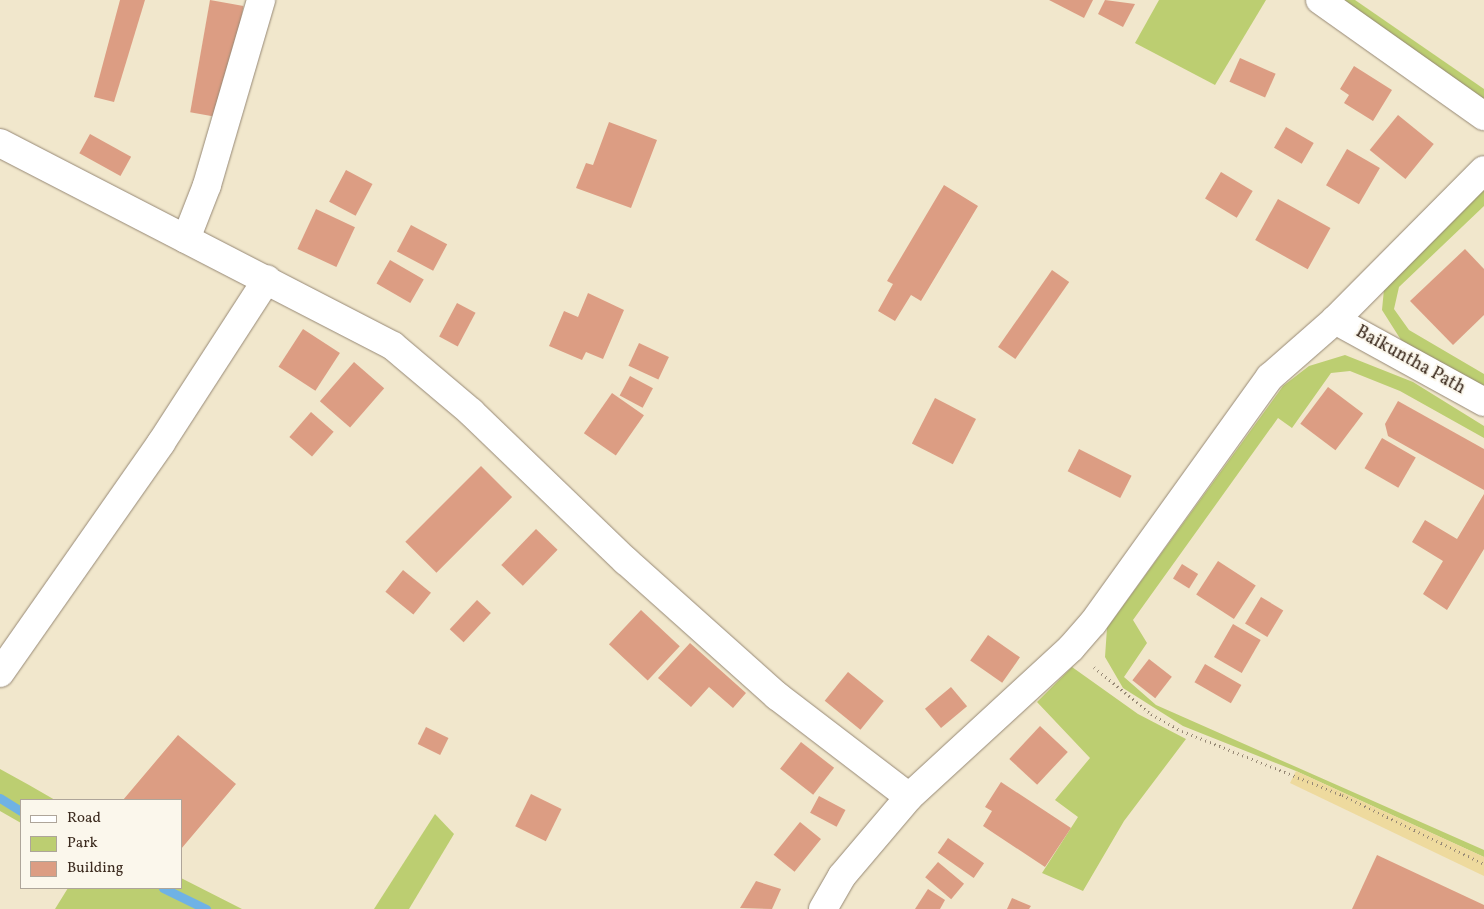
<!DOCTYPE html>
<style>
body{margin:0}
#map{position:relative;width:1484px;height:909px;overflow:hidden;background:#f1e7cc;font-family:Vollkorn,serif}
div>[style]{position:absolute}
.green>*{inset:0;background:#bcce71}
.sand>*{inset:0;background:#eeda9e}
.stream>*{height:9px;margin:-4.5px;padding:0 4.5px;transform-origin:4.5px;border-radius:4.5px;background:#6fb2e5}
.building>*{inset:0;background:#dc9d83;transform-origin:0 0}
.path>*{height:3px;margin-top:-1.5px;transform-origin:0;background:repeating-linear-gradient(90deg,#968875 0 1px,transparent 0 5px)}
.roads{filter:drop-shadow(0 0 1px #968875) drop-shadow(0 0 1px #968875)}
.minor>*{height:28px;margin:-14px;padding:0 14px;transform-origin:14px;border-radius:14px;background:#fff}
span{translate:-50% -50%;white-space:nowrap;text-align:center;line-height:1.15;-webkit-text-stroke:4px #fbf7ec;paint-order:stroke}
.street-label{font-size:18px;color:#3b2a1e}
.legend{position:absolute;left:20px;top:799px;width:162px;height:90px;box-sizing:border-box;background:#fbf7ec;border:1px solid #aea59a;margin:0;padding:6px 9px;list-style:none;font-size:15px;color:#3b2a1e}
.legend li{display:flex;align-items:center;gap:10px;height:25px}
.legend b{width:25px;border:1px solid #aea59a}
</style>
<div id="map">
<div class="green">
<i style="clip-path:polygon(1159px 0,1266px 0,1215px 85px,1135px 43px)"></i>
<i style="clip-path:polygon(1342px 0,1355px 0,1484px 89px,1484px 101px)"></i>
<i style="clip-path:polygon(1484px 189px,1484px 206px,1399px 287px,1394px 309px,1409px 330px,1484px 374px,1484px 392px,1401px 340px,1382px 310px,1384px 289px)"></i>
<i style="clip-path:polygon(1345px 355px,1413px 382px,1484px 426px,1484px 438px,1400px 391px,1350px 371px,1331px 373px,1292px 428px,1278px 418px,1133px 620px,1147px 643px,1124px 677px,1156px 705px,1484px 850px,1484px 857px,1296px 771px,1183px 726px,1123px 688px,1105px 657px,1107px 628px,1283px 386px,1309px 366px)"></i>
<i style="clip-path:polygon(1072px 667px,1138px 714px,1186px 739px,1124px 821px,1083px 891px,1042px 873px,1078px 817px,1055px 800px,1090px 758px,1037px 702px)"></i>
<i style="clip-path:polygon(0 769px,29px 785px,55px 800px,21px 800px,21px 823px,0 811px)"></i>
<i style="clip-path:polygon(435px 814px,454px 834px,409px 909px,374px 909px)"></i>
<i style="clip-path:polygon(181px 878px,242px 909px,55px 909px,68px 888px,181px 888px)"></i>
</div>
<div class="sand">
<i style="clip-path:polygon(1296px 771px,1484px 857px,1484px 876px,1290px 783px)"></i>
</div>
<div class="stream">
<i style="left:0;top:798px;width:25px;rotate:32deg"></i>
<i style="left:163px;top:888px;width:48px;rotate:26deg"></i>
</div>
<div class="building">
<i style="clip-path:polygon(120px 0,145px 0,114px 102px,94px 97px)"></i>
<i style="left:210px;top:0;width:34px;height:114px;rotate:10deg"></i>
<i style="clip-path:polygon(1049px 0,1093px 0,1084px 18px)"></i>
<i style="clip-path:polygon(1105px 0,1135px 4px,1123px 27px,1098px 14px)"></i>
<i style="left:1240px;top:58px;width:39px;height:26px;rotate:24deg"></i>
<i style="clip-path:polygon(1354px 66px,1392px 90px,1373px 121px,1344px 103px,1349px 95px,1340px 89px)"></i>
<i style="left:1398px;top:115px;width:46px;height:45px;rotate:39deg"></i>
<i style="clip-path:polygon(609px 122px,657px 140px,631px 208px,576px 188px,586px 163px,593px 165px)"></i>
<i style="left:1286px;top:127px;width:32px;height:24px;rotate:30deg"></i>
<i style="left:90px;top:134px;width:47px;height:22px;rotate:29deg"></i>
<i style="left:1347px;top:149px;width:38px;height:42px;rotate:30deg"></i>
<i style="left:346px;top:170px;width:30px;height:36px;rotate:28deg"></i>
<i style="left:1221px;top:172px;width:37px;height:31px;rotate:31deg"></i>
<i style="clip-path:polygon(944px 185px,978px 206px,921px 301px,911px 295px,895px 321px,878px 311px,893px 284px,887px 281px)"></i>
<i style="left:1278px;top:199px;width:60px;height:47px;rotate:29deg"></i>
<i style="left:316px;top:209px;width:43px;height:44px;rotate:25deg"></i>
<i style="left:411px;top:225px;width:41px;height:30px;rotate:28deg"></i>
<i style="clip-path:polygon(1465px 249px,1484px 269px,1484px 315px,1453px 345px,1410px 301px)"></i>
<i style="left:390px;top:260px;width:39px;height:27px;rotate:30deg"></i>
<i style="left:1052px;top:270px;width:21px;height:94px;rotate:35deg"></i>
<i style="clip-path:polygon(588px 293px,624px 310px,603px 359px,586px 352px,582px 360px,549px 346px,564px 311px,578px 317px)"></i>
<i style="left:457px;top:303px;width:21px;height:38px;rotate:28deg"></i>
<i style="left:303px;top:329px;width:44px;height:45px;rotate:33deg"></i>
<i style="left:639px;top:343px;width:33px;height:25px;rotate:25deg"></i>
<i style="left:354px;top:362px;width:40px;height:52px;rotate:41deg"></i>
<i style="left:630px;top:376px;width:26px;height:22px;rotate:28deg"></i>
<i style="left:1328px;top:387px;width:44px;height:46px;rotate:37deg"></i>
<i style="left:612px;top:393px;width:39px;height:49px;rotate:35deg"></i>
<i style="left:935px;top:398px;width:46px;height:51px;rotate:27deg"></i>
<i style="clip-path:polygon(1398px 401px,1484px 449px,1484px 490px,1388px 436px,1385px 424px)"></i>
<i style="left:311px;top:412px;width:30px;height:33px;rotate:41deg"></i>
<i style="left:1382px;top:438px;width:39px;height:35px;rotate:30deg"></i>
<i style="left:1079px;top:449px;width:59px;height:25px;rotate:27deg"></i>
<i style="left:481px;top:466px;width:44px;height:107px;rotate:45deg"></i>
<i style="clip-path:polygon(1484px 494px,1484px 549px,1447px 610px,1423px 594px,1443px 561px,1412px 542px,1425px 520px,1457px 539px)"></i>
<i style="left:536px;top:529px;width:30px;height:50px;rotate:44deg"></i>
<i style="left:1218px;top:561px;width:45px;height:40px;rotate:33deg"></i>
<i style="left:1182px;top:564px;width:19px;height:17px;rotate:32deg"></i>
<i style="left:403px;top:570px;width:36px;height:28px;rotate:39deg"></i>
<i style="left:1261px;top:597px;width:26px;height:31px;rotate:31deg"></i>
<i style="left:477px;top:600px;width:19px;height:40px;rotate:43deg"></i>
<i style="left:641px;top:610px;width:53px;height:47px;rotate:43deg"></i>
<i style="left:1233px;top:624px;width:32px;height:38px;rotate:30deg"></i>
<i style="left:988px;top:635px;width:39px;height:31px;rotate:35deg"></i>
<i style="clip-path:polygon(690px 643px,746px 693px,733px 708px,709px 687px,691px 707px,658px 678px)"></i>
<i style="left:1149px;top:659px;width:29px;height:27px;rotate:38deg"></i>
<i style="left:1205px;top:664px;width:42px;height:21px;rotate:30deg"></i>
<i style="left:848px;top:672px;width:46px;height:37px;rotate:39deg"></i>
<i style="left:951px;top:687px;width:25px;height:34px;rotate:50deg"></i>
<i style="left:1040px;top:726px;width:38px;height:45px;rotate:43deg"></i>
<i style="left:426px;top:727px;width:25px;height:19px;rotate:26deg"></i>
<i style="clip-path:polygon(178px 735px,236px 784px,181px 849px,181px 800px,123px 800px)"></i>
<i style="left:801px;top:742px;width:42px;height:34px;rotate:38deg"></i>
<i style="clip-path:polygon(1001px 782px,1071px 828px,1045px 867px,983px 826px,992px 811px,985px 807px)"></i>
<i style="left:531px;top:794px;width:34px;height:36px;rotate:26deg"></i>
<i style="left:819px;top:796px;width:30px;height:19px;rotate:28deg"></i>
<i style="left:800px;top:822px;width:27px;height:42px;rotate:39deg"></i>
<i style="left:948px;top:838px;width:44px;height:18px;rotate:35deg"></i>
<i style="clip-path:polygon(1377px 855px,1484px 905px,1484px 909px,1352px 909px)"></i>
<i style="left:938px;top:862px;width:34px;height:20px;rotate:40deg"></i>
<i style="clip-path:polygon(756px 881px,781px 889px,772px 909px,740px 908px)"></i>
<i style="clip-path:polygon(928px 889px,945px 900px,940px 909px,915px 909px)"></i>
<i style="clip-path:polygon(1012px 898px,1031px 906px,1029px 909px,1007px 909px)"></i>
</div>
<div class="path">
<i style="left:1094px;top:667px;width:74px;rotate:39.5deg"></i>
<i style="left:1151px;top:714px;width:35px;rotate:29deg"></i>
<i style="left:1182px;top:731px;width:172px;rotate:21.8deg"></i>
<i style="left:1342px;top:795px;width:158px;rotate:25.9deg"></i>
</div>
<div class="roads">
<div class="minor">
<i style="left:1320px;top:0;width:201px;rotate:35.3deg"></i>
<i style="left:0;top:143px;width:442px;rotate:27.3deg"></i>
<i style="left:393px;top:346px;width:102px;rotate:40.2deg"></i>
<i style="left:471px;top:412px;width:215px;rotate:43.9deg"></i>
<i style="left:626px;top:561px;width:203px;rotate:41.8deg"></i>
<i style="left:777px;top:696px;width:166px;rotate:37.4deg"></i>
<i style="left:186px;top:239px;width:58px;rotate:-68.7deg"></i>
<i style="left:207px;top:185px;width:193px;rotate:-73.7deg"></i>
<i style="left:1335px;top:320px;width:170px;rotate:28.8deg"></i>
<i style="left:0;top:673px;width:281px;rotate:-55deg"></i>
<i style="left:161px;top:443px;width:195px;rotate:-57.1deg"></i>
<i style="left:823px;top:909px;width:38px;rotate:-60deg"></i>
<i style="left:842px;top:876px;width:104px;rotate:-49.7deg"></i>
<i style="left:909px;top:797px;width:220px;rotate:-42.6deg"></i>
<i style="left:1071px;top:648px;width:33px;rotate:-49deg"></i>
<i style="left:1093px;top:623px;width:303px;rotate:-54.3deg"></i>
<i style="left:1270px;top:377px;width:86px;rotate:-41.2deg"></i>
<i style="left:1335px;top:320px;width:211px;rotate:-45.2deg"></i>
</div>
</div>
<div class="street-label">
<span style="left:1410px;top:361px;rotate:29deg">Baikuntha Path</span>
</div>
<ul class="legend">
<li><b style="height:6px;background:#fff"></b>Road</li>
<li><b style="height:14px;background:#bcce71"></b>Park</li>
<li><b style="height:14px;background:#dc9d83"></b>Building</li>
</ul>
</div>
